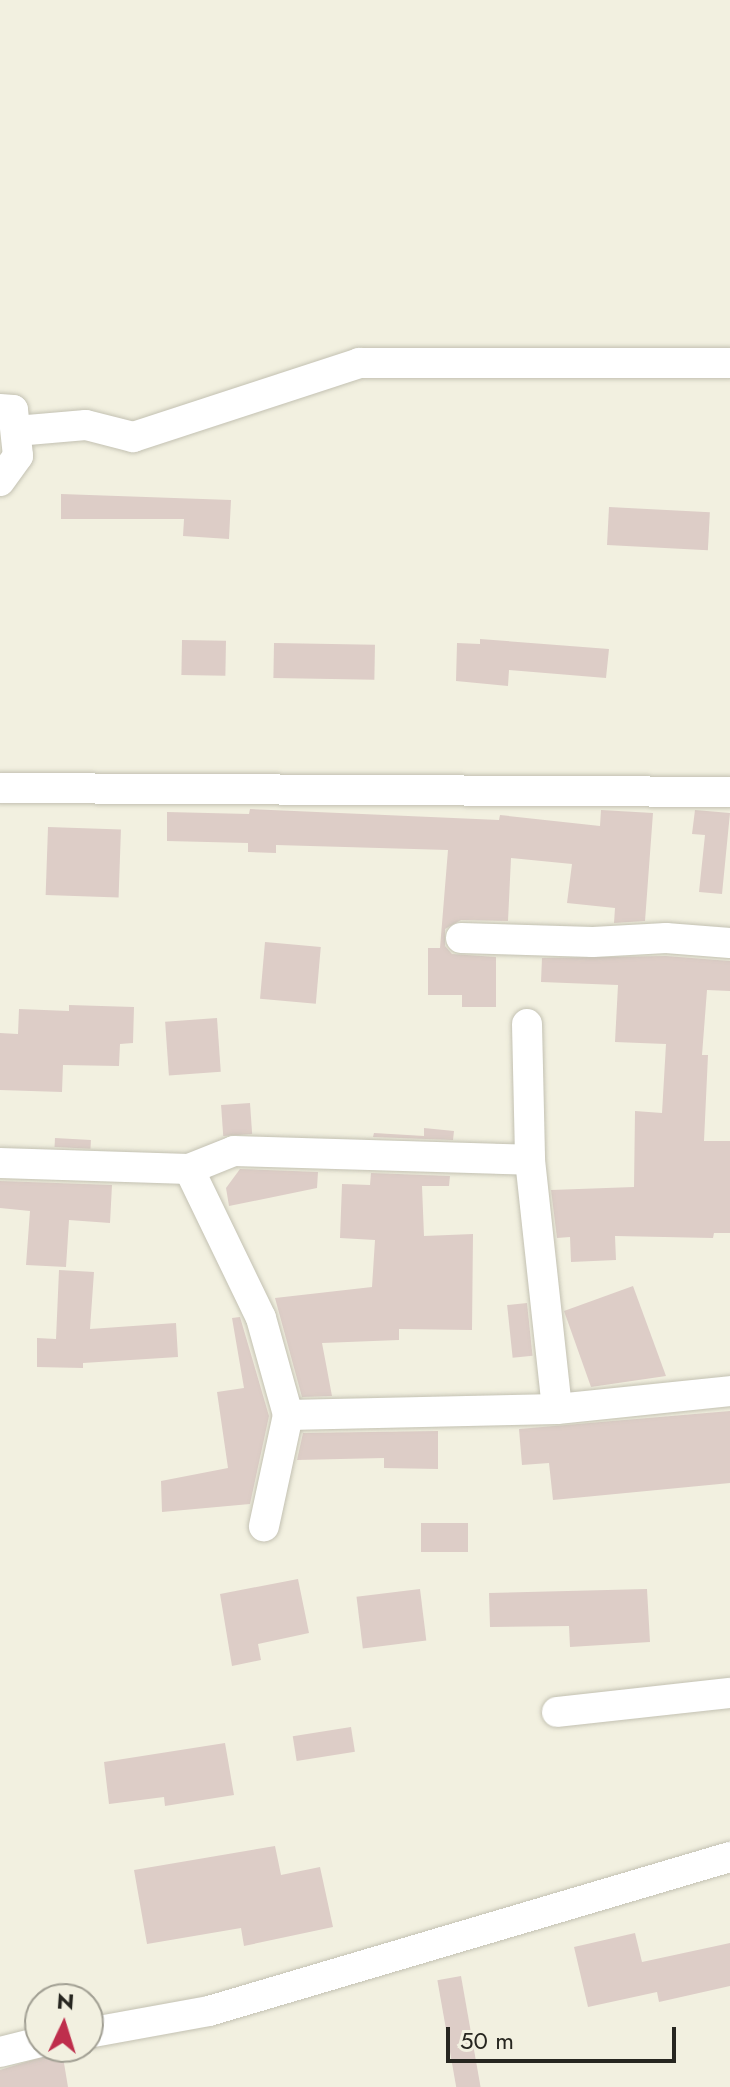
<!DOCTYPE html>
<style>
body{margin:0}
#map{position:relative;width:730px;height:2087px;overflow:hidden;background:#f2f0e0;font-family:Jost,sans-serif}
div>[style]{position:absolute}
.building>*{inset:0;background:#ddcdc7;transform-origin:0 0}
.roads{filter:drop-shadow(0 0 2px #c3c1b2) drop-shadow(0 0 2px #c3c1b2)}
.minor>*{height:30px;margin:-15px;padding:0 15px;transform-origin:15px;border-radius:15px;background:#fff}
span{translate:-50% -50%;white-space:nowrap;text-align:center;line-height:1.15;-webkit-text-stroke:6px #f2f0e0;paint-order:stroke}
.north{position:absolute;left:24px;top:1983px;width:80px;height:80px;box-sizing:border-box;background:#f2f0e0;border:2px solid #a19f93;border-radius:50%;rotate:4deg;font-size:22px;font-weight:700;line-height:32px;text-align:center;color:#272620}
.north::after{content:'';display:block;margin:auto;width:28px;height:36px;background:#be2e4c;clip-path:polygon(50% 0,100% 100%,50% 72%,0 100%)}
.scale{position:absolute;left:446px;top:2027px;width:230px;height:36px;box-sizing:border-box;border:4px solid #272620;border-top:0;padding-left:10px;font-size:24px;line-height:28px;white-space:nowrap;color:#272620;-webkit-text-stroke:6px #f2f0e0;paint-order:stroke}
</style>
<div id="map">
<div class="building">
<i style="clip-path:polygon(61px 494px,231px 500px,229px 539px,183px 536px,184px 519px,61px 519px)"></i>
<i style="left:609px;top:507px;width:101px;height:38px;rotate:3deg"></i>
<i style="clip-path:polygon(480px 639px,609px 649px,606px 678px,509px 670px,508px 686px,456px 681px,457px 643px,480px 644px)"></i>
<i style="left:182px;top:640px;width:44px;height:35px;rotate:1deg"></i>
<i style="left:274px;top:643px;width:101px;height:35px;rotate:1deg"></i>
<i style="clip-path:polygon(250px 809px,499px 820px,500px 815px,600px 826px,601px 810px,653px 813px,645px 921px,614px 923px,615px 908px,567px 903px,572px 864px,511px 858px,508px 921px,461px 920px,445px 929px,445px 946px,452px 954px,496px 957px,496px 1007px,462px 1007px,462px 995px,428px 995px,428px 948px,440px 948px,448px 850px,276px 845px,276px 853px,248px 852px,248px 843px,167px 841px,167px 812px,249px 814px)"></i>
<i style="clip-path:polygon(695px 810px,730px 813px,722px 894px,699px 892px,705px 835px,692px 834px)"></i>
<i style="left:48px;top:827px;width:73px;height:68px;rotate:2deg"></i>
<i style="left:265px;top:942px;width:56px;height:57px;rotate:5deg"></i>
<i style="clip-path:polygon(666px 956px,730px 961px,730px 991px,707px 990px,702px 1055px,708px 1055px,704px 1141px,730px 1141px,730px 1233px,714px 1233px,713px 1238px,615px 1236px,616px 1260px,571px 1262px,570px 1237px,557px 1238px,551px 1190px,634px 1187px,635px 1111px,662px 1113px,666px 1044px,615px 1042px,618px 985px,541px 982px,542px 958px)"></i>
<i style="clip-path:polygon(69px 1005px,134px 1007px,133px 1043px,120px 1044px,119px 1066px,63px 1065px,62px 1092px,0 1090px,0 1033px,18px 1034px,19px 1009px,69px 1011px)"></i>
<i style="left:217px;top:1018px;width:54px;height:52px;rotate:86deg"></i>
<i style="left:250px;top:1103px;width:31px;height:29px;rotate:86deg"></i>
<i style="clip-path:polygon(424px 1128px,454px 1131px,453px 1140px,373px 1137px,374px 1133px,424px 1136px)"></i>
<i style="left:55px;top:1138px;width:36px;height:9px;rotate:3deg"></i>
<i style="clip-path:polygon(240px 1169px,318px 1172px,317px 1188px,229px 1206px,226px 1188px)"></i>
<i style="clip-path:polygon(371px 1173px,450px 1176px,449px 1186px,422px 1186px,424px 1236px,473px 1234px,472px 1330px,399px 1329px,399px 1340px,322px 1343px,332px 1396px,302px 1397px,275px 1298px,372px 1287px,375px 1240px,340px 1238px,342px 1184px,370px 1185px)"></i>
<i style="clip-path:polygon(0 1181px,112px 1185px,110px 1223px,69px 1220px,66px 1267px,26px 1265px,30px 1211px,0 1208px)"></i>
<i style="clip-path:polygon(59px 1270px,94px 1272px,90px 1329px,176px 1323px,178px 1357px,83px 1363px,83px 1368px,37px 1367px,37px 1338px,56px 1339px)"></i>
<i style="clip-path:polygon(633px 1286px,666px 1376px,591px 1387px,564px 1311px)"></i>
<i style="left:527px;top:1303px;width:53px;height:20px;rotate:84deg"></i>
<i style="clip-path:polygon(240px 1317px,269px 1416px,250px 1504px,162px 1512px,161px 1481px,228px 1468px,217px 1392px,244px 1388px,232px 1318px)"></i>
<i style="clip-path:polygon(730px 1411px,730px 1483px,553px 1500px,549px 1463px,522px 1465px,519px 1429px)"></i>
<i style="clip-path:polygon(438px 1431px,438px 1469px,384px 1468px,384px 1458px,297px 1460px,303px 1433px)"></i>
<i style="left:421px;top:1523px;width:47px;height:29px"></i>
<i style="clip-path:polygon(298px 1579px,309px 1633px,258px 1644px,261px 1660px,232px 1666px,220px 1594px)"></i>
<i style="left:420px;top:1589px;width:52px;height:64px;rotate:83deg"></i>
<i style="clip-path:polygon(647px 1589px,650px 1642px,570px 1647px,569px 1626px,490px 1627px,489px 1593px)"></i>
<i style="left:351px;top:1727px;width:25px;height:59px;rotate:81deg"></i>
<i style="clip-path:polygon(225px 1743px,234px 1795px,165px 1806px,164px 1797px,109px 1804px,104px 1762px)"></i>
<i style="clip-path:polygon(275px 1846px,281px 1875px,320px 1867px,333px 1927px,244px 1946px,241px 1928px,147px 1944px,134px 1870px)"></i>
<i style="clip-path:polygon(635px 1933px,642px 1962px,730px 1943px,730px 1986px,659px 2002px,657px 1992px,588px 2007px,574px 1947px)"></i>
<i style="left:461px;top:1976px;width:113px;height:24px;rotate:80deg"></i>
<i style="clip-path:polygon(62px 2051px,68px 2087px,0 2087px,0 2070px)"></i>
</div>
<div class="roads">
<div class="minor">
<i style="left:0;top:409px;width:13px;rotate:4deg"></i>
<i style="left:13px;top:410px;width:46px;rotate:83.8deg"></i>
<i style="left:18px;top:456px;width:31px;rotate:126deg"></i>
<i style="left:16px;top:431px;width:70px;rotate:-4.9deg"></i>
<i style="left:86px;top:425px;width:49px;rotate:14.3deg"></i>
<i style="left:133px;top:437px;width:238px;rotate:-18.1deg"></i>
<i style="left:359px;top:363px;width:371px"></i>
<i style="left:0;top:788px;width:730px;rotate:0.31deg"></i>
<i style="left:461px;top:938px;width:132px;rotate:1.7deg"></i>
<i style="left:593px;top:942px;width:73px;rotate:-3.1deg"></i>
<i style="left:666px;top:938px;width:64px;rotate:4.5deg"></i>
<i style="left:527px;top:1024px;width:136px;rotate:88.7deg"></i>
<i style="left:530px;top:1160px;width:250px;rotate:83.8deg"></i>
<i style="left:0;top:1163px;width:189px;rotate:1.8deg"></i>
<i style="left:189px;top:1169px;width:48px;rotate:-21.8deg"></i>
<i style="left:234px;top:1151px;width:296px;rotate:1.7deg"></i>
<i style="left:189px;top:1169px;width:165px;rotate:64.2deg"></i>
<i style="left:261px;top:1318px;width:101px;rotate:74.4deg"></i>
<i style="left:288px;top:1415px;width:114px;rotate:102.2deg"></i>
<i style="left:288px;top:1415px;width:269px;rotate:-1.3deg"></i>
<i style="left:557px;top:1409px;width:174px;rotate:-5.9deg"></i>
<i style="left:557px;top:1712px;width:174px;rotate:-6.3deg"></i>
<i style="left:88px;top:2033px;width:123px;rotate:-10.3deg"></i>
<i style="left:209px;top:2011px;width:543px;rotate:-16.47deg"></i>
<i style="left:0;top:2052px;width:41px;rotate:-14deg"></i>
</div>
</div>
<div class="north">N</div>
<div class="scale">50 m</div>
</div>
